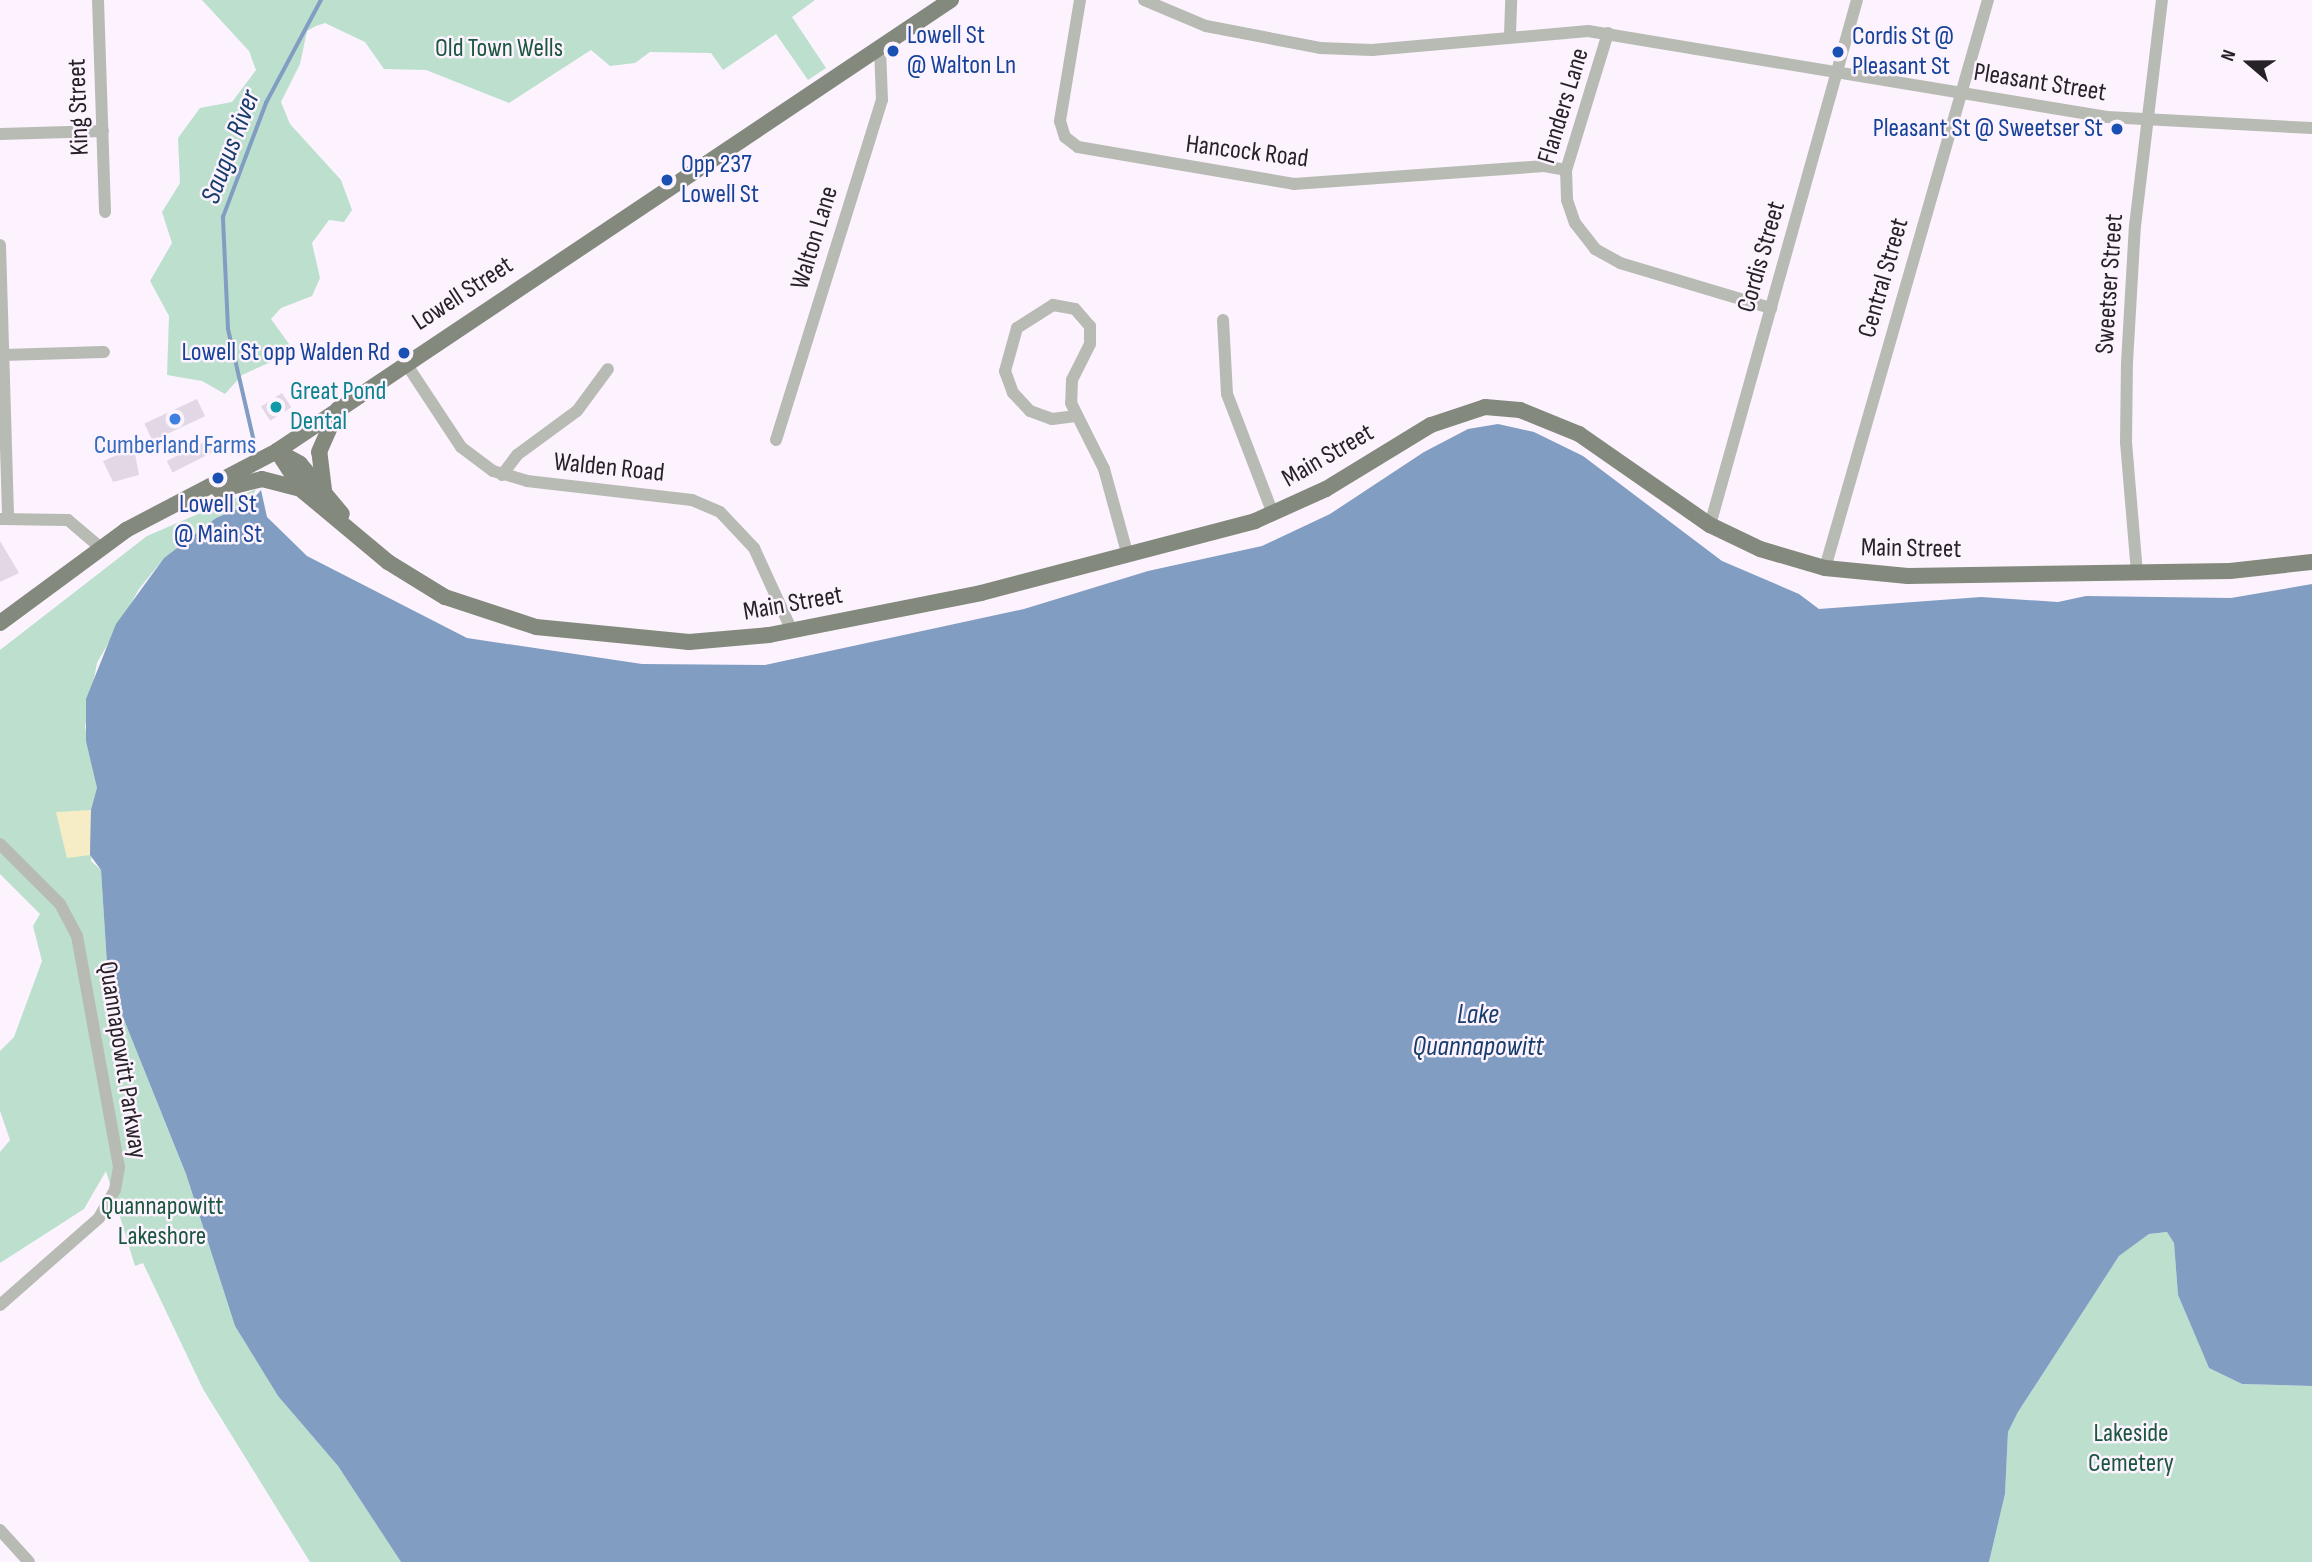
<!DOCTYPE html>
<style>
body{margin:0}
#map{position:relative;width:2312px;height:1562px;overflow:hidden;background:#fcf3fe;font-family:"Sofia Sans Condensed",sans-serif}
div>[style]{position:absolute}
.green>*{inset:0;background:#bce0cd}
.sand>*{inset:0;background:#f6edc7}
.water>*{inset:0;background:#819dc2}
.stream>*{height:3.5px;margin:-1.75px;padding:0 1.75px;transform-origin:1.75px;border-radius:1.75px;background:#819dc2}
.building>*{inset:0;background:#e2d7e5;transform-origin:0 0}
.minor>*{height:12px;margin:-6px;padding:0 6px;transform-origin:6px;border-radius:6px;background:#b8bbb4}
.major>*{height:16px;margin:-8px;padding:0 8px;transform-origin:8px;border-radius:8px;background:#84897d}
.dots>*{width:19px;height:19px;translate:-50% -50%;box-sizing:border-box;border:4px solid #fcf3fe;border-radius:50%}
span{translate:-50% -50%;white-space:nowrap;text-align:center;line-height:1.15;-webkit-text-stroke:5px #fcf3fe;paint-order:stroke}
.transit-label{font-size:26px;color:#164399}
.left{translate:0 -50%;text-align:left}
.right{translate:-100% -50%;text-align:right}
.park-label{font-size:26px;color:#1b563e}
.street-label{font-size:26px;color:#262227}
.culture-label{font-size:26px;color:#0d838f}
.shop-label{font-size:26px;color:#366cbe}
.water-label{font-size:28px;color:#163d6c;font-style:italic}
.north{position:absolute;left:2214px;top:28px;width:70px;height:70px;-webkit-text-stroke:5px #fcf3fe;paint-order:stroke;rotate:290deg;font-size:19px;font-weight:700;line-height:28px;text-align:center;color:#262227}
.north::after{content:'';display:block;margin:auto;width:24px;height:32px;background:#262227;clip-path:polygon(50% 0,100% 100%,50% 72%,0 100%)}
</style>
<div id="map">
<div class="green">
<i style="clip-path:polygon(202px 0,815px 0,792px 17px,826px 68px,808px 80px,776px 34px,723px 70px,711px 53px,650px 52px,635px 63px,610px 66px,591px 50px,509px 103px,426px 70px,384px 69px,365px 42px,325px 23px,316px 26px,307px 31px,300px 64px,281px 102px,290px 124px,341px 180px,352px 210px,344px 222px,329px 220px,312px 243px,320px 278px,312px 296px,281px 308px,271px 319px,289px 344px,282px 357px,242px 375px,225px 394px,202px 381px,167px 375px,169px 316px,150px 281px,172px 243px,162px 212px,180px 183px,178px 138px,200px 108px,232px 102px,256px 70px,249px 51px)"></i>
<i style="clip-path:polygon(256px 489px,249px 504px,216px 518px,164px 558px,139px 589px,97px 663px,85px 727px,97px 788px,91px 861px,101px 870px,108px 980px,186px 1174px,235px 1326px,278px 1396px,338px 1466px,401px 1562px,310px 1562px,203px 1389px,143px 1263px,135px 1266px,106px 1171px,84px 1209px,0 1263px,0 1152px,10px 1140px,0 1111px,0 1051px,14px 1037px,42px 961px,33px 926px,40px 914px,0 874px,0 650px,147px 536px)"></i>
<i style="clip-path:polygon(2167px 1232px,2174px 1243px,2178px 1295px,2209px 1368px,2242px 1384px,2312px 1386px,2312px 1562px,1989px 1562px,2005px 1494px,2008px 1432px,2018px 1412px,2119px 1256px,2149px 1234px)"></i>
</div>
<div class="sand">
<i style="clip-path:polygon(91px 810px,90px 855px,67px 858px,56px 812px)"></i>
</div>
<div class="water">
<i style="clip-path:polygon(1498px 424px,1534px 432px,1583px 456px,1722px 561px,1799px 594px,1819px 609px,1981px 597px,2058px 602px,2086px 596px,2231px 598px,2312px 584px,2312px 1386px,2242px 1384px,2209px 1368px,2178px 1295px,2174px 1243px,2167px 1232px,2149px 1234px,2119px 1256px,2018px 1412px,2008px 1432px,2005px 1494px,1989px 1562px,401px 1562px,338px 1466px,278px 1396px,235px 1326px,186px 1174px,108px 980px,101px 870px,90px 855px,91px 810px,97px 788px,86px 741px,86px 699px,116px 624px,164px 558px,216px 518px,249px 504px,261px 490px,267px 517px,307px 556px,467px 638px,642px 664px,765px 665px,1024px 609px,1148px 571px,1262px 546px,1330px 514px,1424px 452px,1468px 429px)"></i>
</div>
<div class="stream">
<i style="left:254px;top:442px;width:116px;rotate:-103deg"></i>
<i style="left:228px;top:329px;width:112px;rotate:-92.6deg"></i>
<i style="left:223px;top:217px;width:122px;rotate:-69.3deg"></i>
<i style="left:266px;top:103px;width:117px;rotate:-61.9deg"></i>
</div>
<div class="building">
<i style="left:282px;top:393px;width:17px;height:25px;rotate:57deg"></i>
<i style="left:197px;top:399px;width:19px;height:58px;rotate:65deg"></i>
<i style="clip-path:polygon(132px 438px,139px 475px,113px 482px,103px 461px,124px 452px,120px 444px)"></i>
<i style="left:206px;top:441px;width:13px;height:44px;rotate:63deg"></i>
<i style="clip-path:polygon(0 541px,19px 573px,0 582px)"></i>
</div>
<div class="minor">
<i style="left:98px;top:0;width:212px;rotate:88.1deg"></i>
<i style="left:1080px;top:0;width:123px;rotate:99.4deg"></i>
<i style="left:1060px;top:121px;width:17px;rotate:73deg"></i>
<i style="left:1065px;top:137px;width:16px;rotate:38deg"></i>
<i style="left:1078px;top:147px;width:219px;rotate:9.7deg"></i>
<i style="left:1294px;top:184px;width:251px;rotate:-4.1deg"></i>
<i style="left:1544px;top:166px;width:22px;rotate:10deg"></i>
<i style="left:1144px;top:0;width:67px;rotate:22.8deg"></i>
<i style="left:1206px;top:26px;width:116px;rotate:10.9deg"></i>
<i style="left:1320px;top:48px;width:52px;rotate:2.2deg"></i>
<i style="left:1372px;top:50px;width:217px;rotate:-5deg"></i>
<i style="left:1588px;top:31px;width:526px;rotate:9.41deg"></i>
<i style="left:2107px;top:117px;width:205px;rotate:3.1deg"></i>
<i style="left:1608px;top:33px;width:143px;rotate:107deg"></i>
<i style="left:1566px;top:170px;width:30px;rotate:88deg"></i>
<i style="left:1567px;top:200px;width:24px;rotate:71deg"></i>
<i style="left:1575px;top:223px;width:33px;rotate:52deg"></i>
<i style="left:1595px;top:249px;width:29px;rotate:29deg"></i>
<i style="left:1620px;top:263px;width:158px;rotate:16.6deg"></i>
<i style="left:1510px;top:35px;width:35px;rotate:-88deg"></i>
<i style="left:0;top:134px;width:103px;rotate:-1.7deg"></i>
<i style="left:0;top:245px;width:274px;rotate:88.3deg"></i>
<i style="left:1223px;top:320px;width:74px;rotate:86.9deg"></i>
<i style="left:1227px;top:394px;width:129px;rotate:69deg"></i>
<i style="left:3px;top:355px;width:101px;rotate:-1.7deg"></i>
<i style="left:405px;top:362px;width:102px;rotate:56.6deg"></i>
<i style="left:461px;top:447px;width:40px;rotate:37deg"></i>
<i style="left:493px;top:471px;width:35px;rotate:16deg"></i>
<i style="left:527px;top:481px;width:166px;rotate:6.6deg"></i>
<i style="left:692px;top:500px;width:30px;rotate:23deg"></i>
<i style="left:720px;top:512px;width:50px;rotate:46.6deg"></i>
<i style="left:754px;top:548px;width:91px;rotate:65.4deg"></i>
<i style="left:1076px;top:416px;width:24px;rotate:173deg"></i>
<i style="left:1052px;top:419px;width:23px;rotate:-160deg"></i>
<i style="left:1030px;top:411px;width:25px;rotate:-133deg"></i>
<i style="left:1013px;top:393px;width:23px;rotate:-110deg"></i>
<i style="left:1005px;top:371px;width:45px;rotate:-74.4deg"></i>
<i style="left:1017px;top:328px;width:43px;rotate:-32.6deg"></i>
<i style="left:1053px;top:305px;width:22px;rotate:10deg"></i>
<i style="left:1075px;top:309px;width:23px;rotate:49deg"></i>
<i style="left:1090px;top:326px;width:18px;rotate:90deg"></i>
<i style="left:1090px;top:344px;width:40px;rotate:116.6deg"></i>
<i style="left:1072px;top:380px;width:23px;rotate:92deg"></i>
<i style="left:1071px;top:403px;width:74px;rotate:63.4deg"></i>
<i style="left:1104px;top:469px;width:90px;rotate:74.6deg"></i>
<i style="left:776px;top:440px;width:356px;rotate:-72.7deg"></i>
<i style="left:882px;top:100px;width:52px;rotate:-92.2deg"></i>
<i style="left:502px;top:475px;width:25px;rotate:-53deg"></i>
<i style="left:517px;top:455px;width:74px;rotate:-36.3deg"></i>
<i style="left:577px;top:411px;width:52px;rotate:-53.6deg"></i>
<i style="left:0;top:519px;width:68px;rotate:0.8deg"></i>
<i style="left:68px;top:520px;width:43px;rotate:40.3deg"></i>
<i style="left:1710px;top:525px;width:545px;rotate:-74.36deg"></i>
<i style="left:1825px;top:568px;width:591px;rotate:-73.99deg"></i>
<i style="left:2137px;top:573px;width:131px;rotate:-94.8deg"></i>
<i style="left:2126px;top:442px;width:79px;rotate:-89.3deg"></i>
<i style="left:2127px;top:363px;width:137px;rotate:-86.7deg"></i>
<i style="left:2135px;top:226px;width:228px;rotate:-83.2deg"></i>
<i style="left:0;top:844px;width:85px;rotate:45deg"></i>
<i style="left:60px;top:904px;width:36px;rotate:62deg"></i>
<i style="left:77px;top:936px;width:235px;rotate:79.7deg"></i>
<i style="left:119px;top:1167px;width:23px;rotate:100deg"></i>
<i style="left:115px;top:1190px;width:32px;rotate:120deg"></i>
<i style="left:99px;top:1218px;width:132px;rotate:138.7deg"></i>
<i style="left:0;top:1530px;width:43px;rotate:47.8deg"></i>
</div>
<div class="major">
<i style="left:277px;top:451px;width:48px;rotate:57deg"></i>
<i style="left:303px;top:491px;width:111px;rotate:39.9deg"></i>
<i style="left:388px;top:562px;width:67px;rotate:31.6deg"></i>
<i style="left:445px;top:597px;width:96px;rotate:18.2deg"></i>
<i style="left:536px;top:627px;width:154px;rotate:5.6deg"></i>
<i style="left:689px;top:642px;width:80px;rotate:-5deg"></i>
<i style="left:769px;top:635px;width:216px;rotate:-11.2deg"></i>
<i style="left:981px;top:593px;width:283px;rotate:-14.7deg"></i>
<i style="left:1255px;top:521px;width:78px;rotate:-24.3deg"></i>
<i style="left:1326px;top:489px;width:123px;rotate:-31.4deg"></i>
<i style="left:1431px;top:425px;width:57px;rotate:-18.4deg"></i>
<i style="left:1485px;top:407px;width:35px;rotate:5deg"></i>
<i style="left:1520px;top:410px;width:64px;rotate:22.1deg"></i>
<i style="left:1579px;top:434px;width:160px;rotate:34.8deg"></i>
<i style="left:1710px;top:525px;width:55px;rotate:25.6deg"></i>
<i style="left:1760px;top:549px;width:68px;rotate:16.3deg"></i>
<i style="left:1825px;top:568px;width:83px;rotate:5.5deg"></i>
<i style="left:1908px;top:576px;width:322px;rotate:-0.9deg"></i>
<i style="left:2230px;top:571px;width:82px;rotate:-6.3deg"></i>
<i style="left:277px;top:451px;width:26px;rotate:29deg"></i>
<i style="left:300px;top:464px;width:65px;rotate:50deg"></i>
<i style="left:219px;top:490px;width:44px;rotate:-14.3deg"></i>
<i style="left:262px;top:479px;width:40px;rotate:14.4deg"></i>
<i style="left:324px;top:490px;width:38px;rotate:-97deg"></i>
<i style="left:319px;top:452px;width:47px;rotate:-66.2deg"></i>
<i style="left:0;top:623px;width:157px;rotate:-36.4deg"></i>
<i style="left:126px;top:530px;width:170px;rotate:-27.6deg"></i>
<i style="left:277px;top:451px;width:811px;rotate:-33.79deg"></i>
</div>
<div class="dots">
<i style="left:893px;top:51px;background:#1a4fb4"></i>
<i style="left:1838px;top:52px;background:#1a4fb4"></i>
<i style="left:2117px;top:129px;background:#1a4fb4"></i>
<i style="left:667px;top:180px;background:#1a4fb4"></i>
<i style="left:404px;top:353px;background:#1a4fb4"></i>
<i style="left:276px;top:407px;background:#0f9aa8"></i>
<i style="left:175px;top:419px;background:#3f7fe0"></i>
<i style="left:218px;top:478px;background:#1a4fb4"></i>
</div>
<div class="transit-label">
<span class="left" style="left:907px;top:51px">Lowell St<br>@ Walton Ln</span>
<span class="left" style="left:1852px;top:52px">Cordis St @<br>Pleasant St</span>
<span class="right" style="left:2103px;top:129px">Pleasant St @ Sweetser St</span>
<span class="left" style="left:681px;top:180px">Opp 237<br>Lowell St</span>
<span class="right" style="left:390px;top:353px">Lowell St opp Walden Rd</span>
<span style="left:218px;top:520px">Lowell St<br>@ Main St</span>
</div>
<div class="park-label">
<span style="left:499px;top:49px">Old Town Wells</span>
<span style="left:162px;top:1222px">Quannapowitt<br>Lakeshore</span>
<span style="left:2131px;top:1449px">Lakeside<br>Cemetery</span>
</div>
<div class="street-label">
<span style="left:2040px;top:83px;rotate:9deg">Pleasant Street</span>
<span style="left:1564px;top:106px;rotate:-73deg">Flanders Lane</span>
<span style="left:79px;top:107px;rotate:-92deg">King Street</span>
<span style="left:1247px;top:152px;rotate:7deg">Hancock Road</span>
<span style="left:815px;top:238px;rotate:-73deg">Walton Lane</span>
<span style="left:1762px;top:257px;rotate:-74deg">Cordis Street</span>
<span style="left:1884px;top:278px;rotate:-74deg">Central Street</span>
<span style="left:2110px;top:284px;rotate:-86deg">Sweetser Street</span>
<span style="left:463px;top:294px;rotate:-33deg">Lowell Street</span>
<span style="left:1328px;top:456px;rotate:-30deg">Main Street</span>
<span style="left:609px;top:468px;rotate:6deg">Walden Road</span>
<span style="left:1911px;top:549px;rotate:1deg">Main Street</span>
<span style="left:793px;top:604px;rotate:-10deg">Main Street</span>
<span style="left:122px;top:1060px;rotate:81deg">Quannapowitt Parkway</span>
</div>
<div class="culture-label">
<span class="left" style="left:290px;top:407px">Great Pond<br>Dental</span>
</div>
<div class="shop-label">
<span style="left:175px;top:446px">Cumberland Farms</span>
</div>
<div class="water-label">
<span style="left:231px;top:147px;rotate:-69deg">Saugus River</span>
<span style="left:1478px;top:1031px">Lake<br>Quannapowitt</span>
</div>
<div class="north">N</div>
</div>
